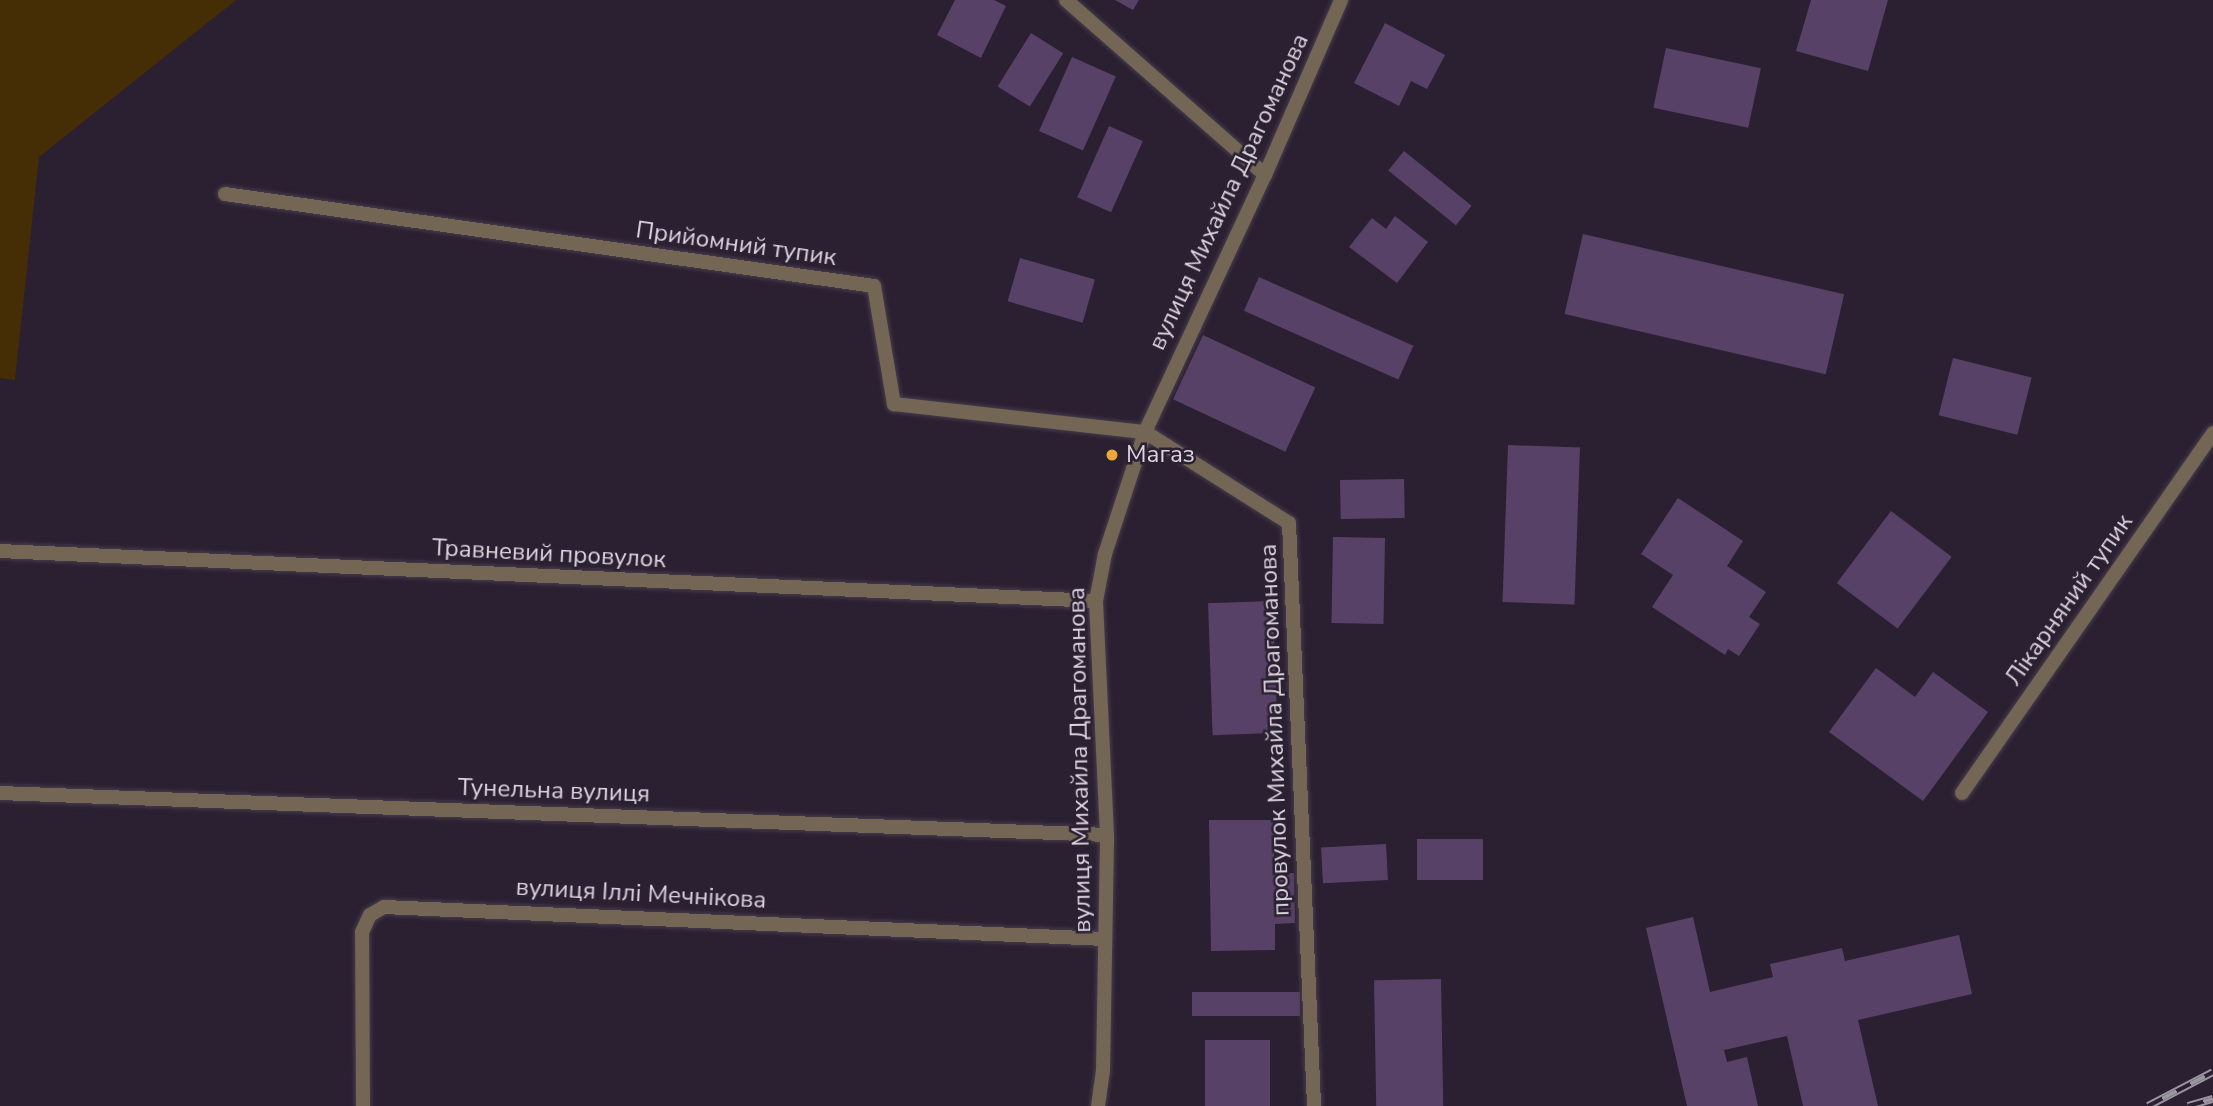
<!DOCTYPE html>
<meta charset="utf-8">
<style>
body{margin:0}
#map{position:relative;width:2213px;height:1106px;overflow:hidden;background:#2b2031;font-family:"Nunito Sans",sans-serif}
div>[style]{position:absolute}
.green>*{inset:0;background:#452d05}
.building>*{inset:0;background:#584167;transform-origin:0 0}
.roads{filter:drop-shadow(0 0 2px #473d4d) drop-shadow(0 0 2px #473d4d)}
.service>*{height:14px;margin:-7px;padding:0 7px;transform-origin:7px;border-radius:7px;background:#736655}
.minor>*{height:14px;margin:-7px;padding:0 7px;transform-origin:7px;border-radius:7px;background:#736655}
.rail>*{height:8px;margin-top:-4px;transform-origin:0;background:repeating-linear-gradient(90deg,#2b2031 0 16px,#9b94a1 0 32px);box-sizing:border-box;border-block:2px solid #9b94a1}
.dots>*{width:19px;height:19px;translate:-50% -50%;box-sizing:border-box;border:4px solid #2b2031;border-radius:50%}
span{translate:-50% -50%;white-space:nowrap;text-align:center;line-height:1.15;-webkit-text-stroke:5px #2b2031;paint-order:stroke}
.street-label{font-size:24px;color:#dbd5e0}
.poi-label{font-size:24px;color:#dbd5e0}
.left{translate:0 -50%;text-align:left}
</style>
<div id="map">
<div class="green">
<i style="clip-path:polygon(0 0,236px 0,39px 157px,15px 380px,0 378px)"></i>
</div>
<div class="building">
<i style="clip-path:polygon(955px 0,994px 0,1006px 6px,981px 58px,937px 35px)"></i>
<i style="clip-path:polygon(1115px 0,1139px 0,1133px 10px)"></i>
<i style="clip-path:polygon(1811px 0,1888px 0,1868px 71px,1796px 51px)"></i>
<i style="clip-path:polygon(1385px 23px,1445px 55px,1427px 89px,1411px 81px,1399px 106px,1354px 83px)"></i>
<i style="left:1031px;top:33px;width:38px;height:63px;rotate:32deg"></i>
<i style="left:1666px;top:48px;width:97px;height:61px;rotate:12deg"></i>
<i style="left:1072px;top:57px;width:48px;height:81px;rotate:24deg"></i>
<i style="left:1109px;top:126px;width:37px;height:78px;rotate:24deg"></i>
<i style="left:1404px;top:151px;width:87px;height:25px;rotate:39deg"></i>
<i style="clip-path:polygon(1395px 216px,1428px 242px,1397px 283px,1349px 247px,1372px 218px,1386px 229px)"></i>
<i style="left:1583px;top:234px;width:268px;height:82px;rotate:13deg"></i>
<i style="left:1020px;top:258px;width:78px;height:45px;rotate:16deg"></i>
<i style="left:1259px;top:277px;width:169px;height:37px;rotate:24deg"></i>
<i style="left:1203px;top:335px;width:124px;height:71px;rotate:25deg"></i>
<i style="left:1953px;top:358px;width:81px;height:59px;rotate:14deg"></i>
<i style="left:1508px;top:445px;width:72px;height:157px;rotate:2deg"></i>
<i style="left:1404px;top:479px;width:39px;height:64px;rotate:89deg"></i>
<i style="clip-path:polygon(1678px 498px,1743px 541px,1727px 566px,1766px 592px,1749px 617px,1760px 624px,1739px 656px,1728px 649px,1725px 655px,1652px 607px,1673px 575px,1641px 554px)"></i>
<i style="left:1891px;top:511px;width:76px;height:90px;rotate:37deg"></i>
<i style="left:1333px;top:537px;width:52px;height:86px;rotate:1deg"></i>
<i style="left:1273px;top:601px;width:132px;height:65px;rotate:88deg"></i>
<i style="clip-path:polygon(1876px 668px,1915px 697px,1933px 672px,1988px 712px,1923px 801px,1829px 732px)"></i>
<i style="clip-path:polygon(1209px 820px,1274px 820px,1274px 873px,1294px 873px,1295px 923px,1275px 924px,1275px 950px,1211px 951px)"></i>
<i style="left:1417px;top:839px;width:66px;height:41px"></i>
<i style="left:1386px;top:844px;width:36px;height:65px;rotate:87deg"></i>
<i style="clip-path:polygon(1693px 917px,1710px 992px,1773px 977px,1770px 964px,1842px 948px,1845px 961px,1959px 935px,1972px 994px,1858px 1020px,1878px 1106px,1803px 1106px,1787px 1036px,1724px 1050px,1727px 1062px,1747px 1057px,1758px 1106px,1687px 1106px,1646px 928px)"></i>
<i style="left:1441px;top:979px;width:127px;height:67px;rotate:89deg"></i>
<i style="left:1192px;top:992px;width:108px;height:24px"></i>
<i style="left:1205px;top:1040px;width:65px;height:66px"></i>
</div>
<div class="roads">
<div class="service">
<i style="left:1145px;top:432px;width:170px;rotate:32.3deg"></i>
<i style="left:1289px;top:523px;width:584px;rotate:87.54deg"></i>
</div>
<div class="minor">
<i style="left:1066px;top:0;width:265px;rotate:41.3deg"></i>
<i style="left:225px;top:194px;width:655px;rotate:8.07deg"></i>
<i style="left:874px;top:286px;width:120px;rotate:80.4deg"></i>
<i style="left:894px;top:404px;width:253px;rotate:6.4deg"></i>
<i style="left:0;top:551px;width:1097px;rotate:2.61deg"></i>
<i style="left:0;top:793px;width:1108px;rotate:2.17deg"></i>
<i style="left:1962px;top:793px;width:439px;rotate:-55.1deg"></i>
<i style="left:363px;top:1106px;width:174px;rotate:-90.3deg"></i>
<i style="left:362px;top:932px;width:19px;rotate:-65deg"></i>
<i style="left:370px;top:915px;width:16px;rotate:-30deg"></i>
<i style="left:384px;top:907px;width:722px;rotate:2.54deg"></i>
<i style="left:1098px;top:1106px;width:36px;rotate:-82deg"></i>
<i style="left:1103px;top:1070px;width:235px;rotate:-89deg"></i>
<i style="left:1107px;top:835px;width:234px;rotate:-92.7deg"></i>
<i style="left:1096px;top:601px;width:48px;rotate:-79.2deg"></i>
<i style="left:1105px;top:554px;width:128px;rotate:-71.8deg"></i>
<i style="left:1145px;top:432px;width:284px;rotate:-65deg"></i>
<i style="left:1265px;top:175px;width:191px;rotate:-66.5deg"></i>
</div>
</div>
<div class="rail">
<i style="left:2148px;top:1106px;width:73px;rotate:-27.6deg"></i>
<i style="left:2188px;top:1106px;width:26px;rotate:-16deg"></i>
</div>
<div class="dots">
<i style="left:1112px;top:455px;background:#eca93a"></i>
</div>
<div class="street-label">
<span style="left:1229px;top:192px;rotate:-65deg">вулиця Михайла Драгоманова</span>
<span style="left:736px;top:244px;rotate:8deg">Прийомний тупик</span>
<span style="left:549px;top:554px;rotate:3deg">Травневий провулок</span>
<span style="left:2069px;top:600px;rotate:-55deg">Лікарняний тупик</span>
<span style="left:1275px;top:730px;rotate:-92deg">провулок Михайла Драгоманова</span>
<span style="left:1080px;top:760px;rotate:-91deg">вулиця Михайла Драгоманова</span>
<span style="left:554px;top:791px;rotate:2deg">Тунельна вулиця</span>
<span style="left:641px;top:894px;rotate:3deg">вулиця Іллі Мечнікова</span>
</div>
<div class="poi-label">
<span class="left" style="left:1126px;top:455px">Магаз</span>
</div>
</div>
